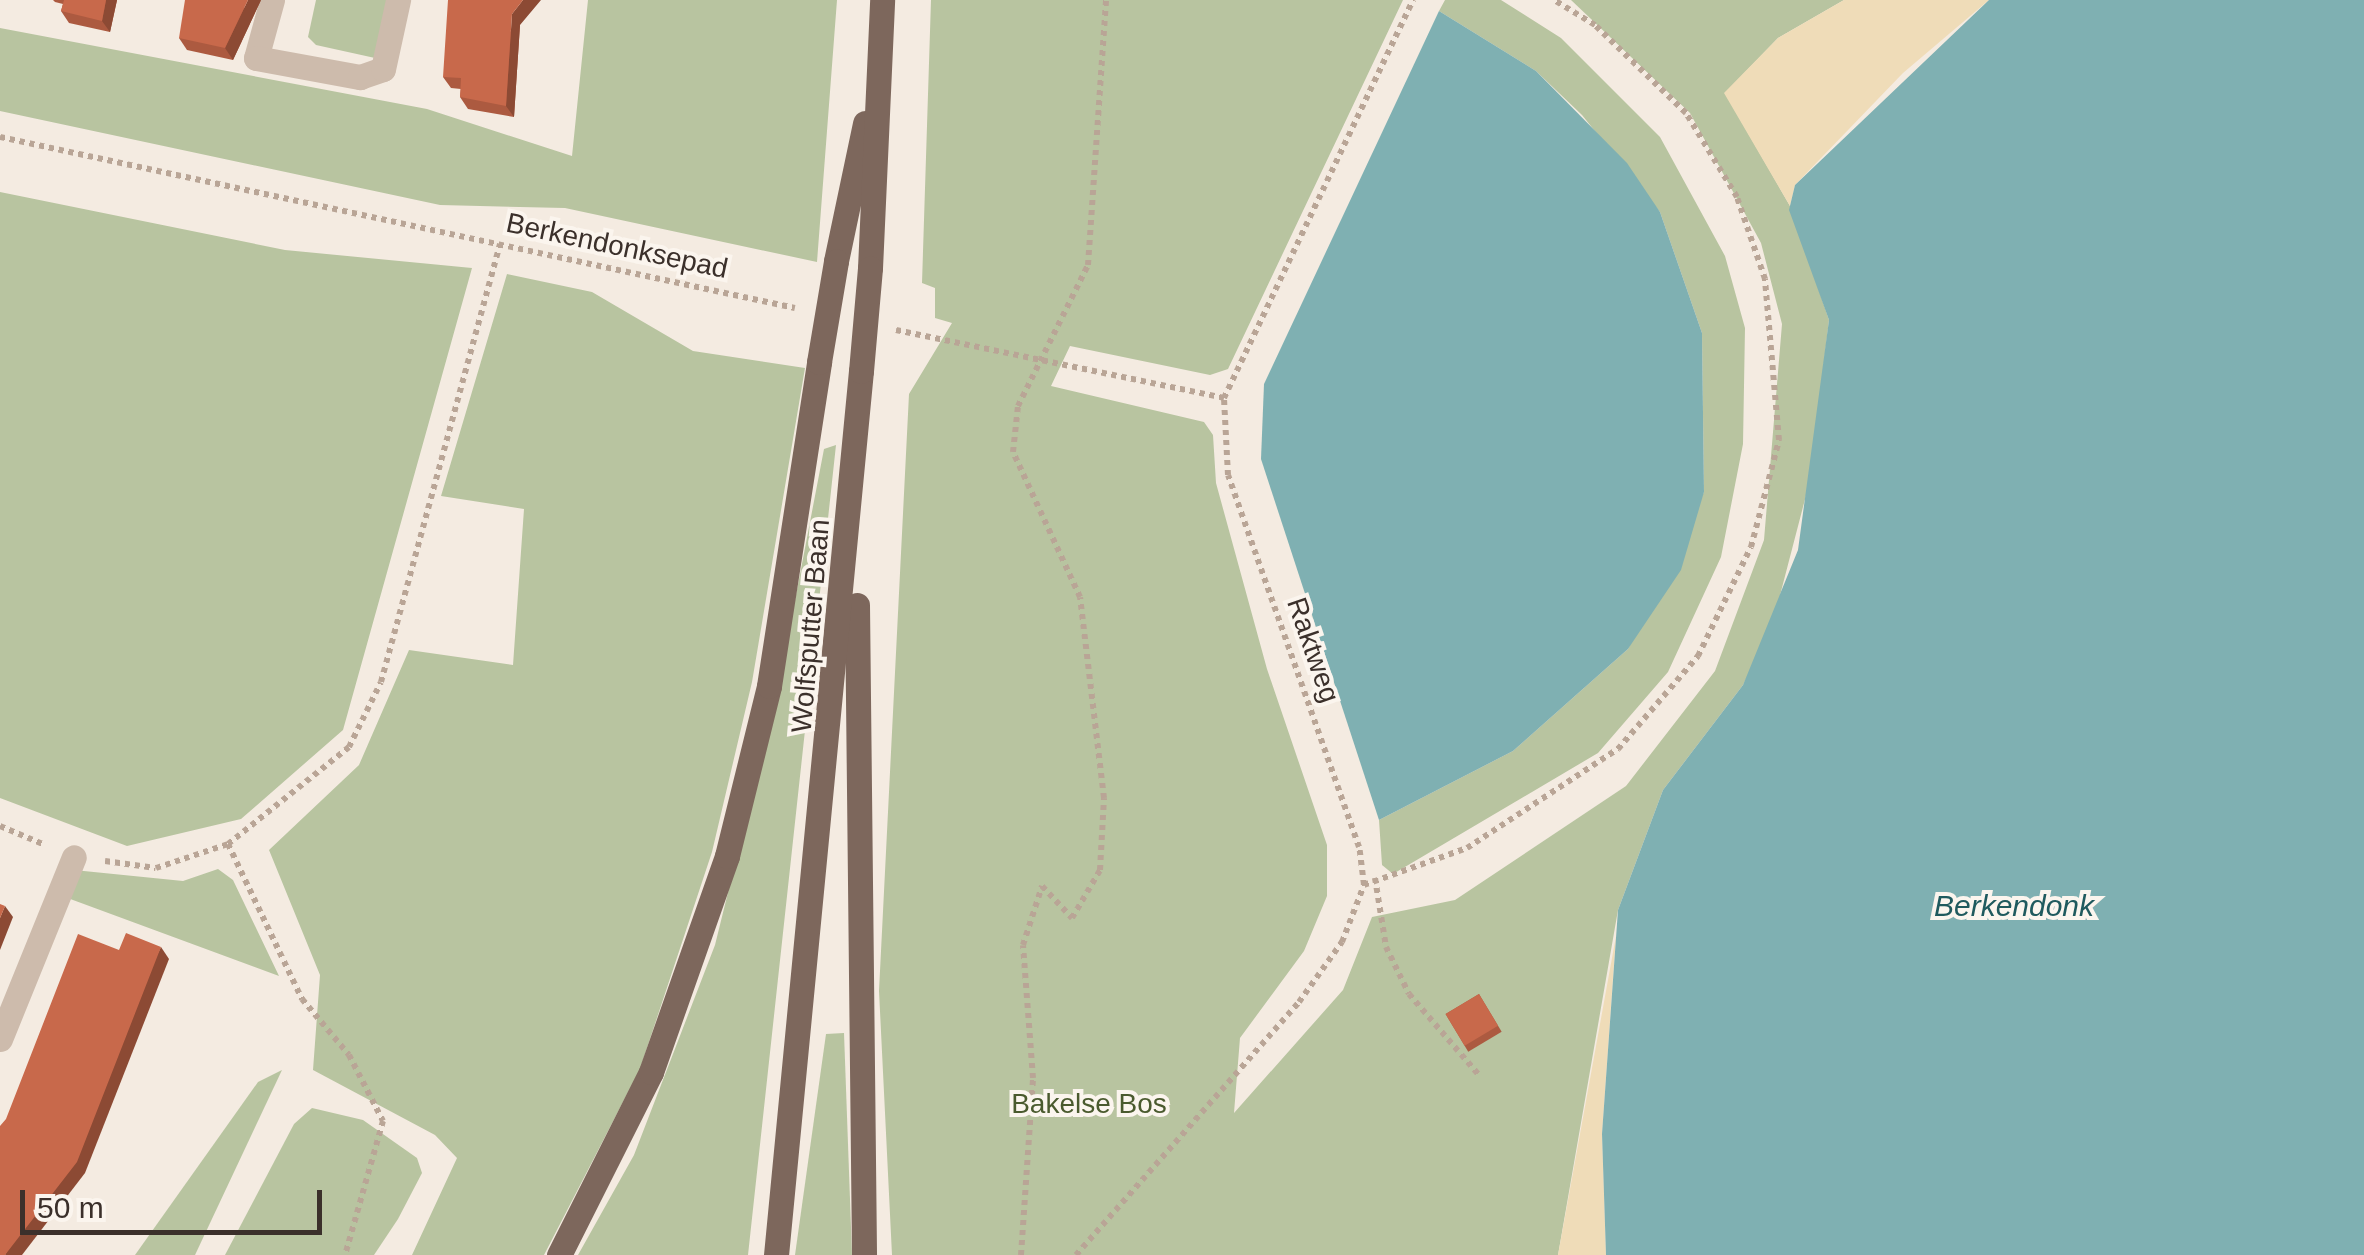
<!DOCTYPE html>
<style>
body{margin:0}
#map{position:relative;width:2364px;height:1255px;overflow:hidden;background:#f4ebe1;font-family:Arial,sans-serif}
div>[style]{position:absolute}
.green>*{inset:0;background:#b8c4a0}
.sand>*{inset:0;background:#efdcb8}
.water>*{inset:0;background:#7fb0b2}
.path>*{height:6px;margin-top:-3px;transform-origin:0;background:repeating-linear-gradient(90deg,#b9a596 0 5px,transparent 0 10px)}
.street>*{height:25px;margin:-12.5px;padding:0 12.5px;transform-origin:12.5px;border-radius:12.5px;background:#cdbbac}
.primary>*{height:25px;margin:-12.5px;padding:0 12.5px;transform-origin:12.5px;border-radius:12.5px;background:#7d675c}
.primary-bridge>*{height:25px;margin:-12.5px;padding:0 12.5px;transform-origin:12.5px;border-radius:12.5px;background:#7d675c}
.wall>*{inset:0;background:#ac5a40;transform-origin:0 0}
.shaded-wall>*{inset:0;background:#8c4a34}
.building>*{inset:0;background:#c8694b;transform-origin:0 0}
span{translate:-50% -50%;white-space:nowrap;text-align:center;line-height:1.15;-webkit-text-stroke:8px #fbf5ee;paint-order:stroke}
.street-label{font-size:28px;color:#3b302b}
.park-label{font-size:28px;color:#4a5a2e}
.water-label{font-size:30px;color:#1f5a5e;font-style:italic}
.scale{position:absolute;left:20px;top:1190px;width:302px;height:45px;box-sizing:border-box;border:5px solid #3b302b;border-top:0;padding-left:12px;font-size:30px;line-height:35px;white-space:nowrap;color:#3b302b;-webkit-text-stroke:8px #fbf5ee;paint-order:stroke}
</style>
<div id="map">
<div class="green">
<i style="clip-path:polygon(316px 0,393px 0,375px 58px,316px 45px,308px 37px)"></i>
<i style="clip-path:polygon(588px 0,837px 0,817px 262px,565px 208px,440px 205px,0 111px,0 28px,427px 109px,572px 156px)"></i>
<i style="clip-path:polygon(931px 0,1403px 0,1228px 369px,1210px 375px,1070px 346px,1051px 386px,1204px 422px,1213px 435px,1216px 483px,1267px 669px,1327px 845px,1327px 896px,1304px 951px,1240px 1038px,1234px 1113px,1343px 990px,1372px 917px,1455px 900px,1626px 786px,1715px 671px,1764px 540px,1782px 324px,1761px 243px,1690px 113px,1571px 0,1844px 0,1778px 38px,1725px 93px,1790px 206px,1829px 320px,1810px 480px,1771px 630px,1743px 685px,1663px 790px,1618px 910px,1558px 1255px,892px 1255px,879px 991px,909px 394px,952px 323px,935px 318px,935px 288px,922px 283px)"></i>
<i style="clip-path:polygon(1445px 0,1501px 0,1561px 38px,1660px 137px,1725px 256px,1745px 328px,1743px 444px,1721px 557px,1668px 672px,1598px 753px,1393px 874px,1382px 865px,1379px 820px,1513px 751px,1628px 649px,1704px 492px,1702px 333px,1660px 212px,1582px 115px,1536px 71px,1439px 11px)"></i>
<i style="clip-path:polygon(0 192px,285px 250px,472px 268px,343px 730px,241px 819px,127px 846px,0 798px)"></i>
<i style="clip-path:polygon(507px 274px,592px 292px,693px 351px,805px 368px,752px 682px,712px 852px,640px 1069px,544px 1255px,412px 1255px,457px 1158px,435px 1135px,313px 1070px,320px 975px,269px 850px,359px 765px,409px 650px,513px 665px,524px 509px,441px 496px)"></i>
<i style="clip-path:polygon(836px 445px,748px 1255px,578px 1255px,634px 1155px,715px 945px,777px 694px,824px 449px)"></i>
<i style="clip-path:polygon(64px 869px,183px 881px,218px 869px,233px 880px,279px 976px,54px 893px)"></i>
<i style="clip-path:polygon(844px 1033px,852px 1255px,795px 1255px,826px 1034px)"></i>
<i style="clip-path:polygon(282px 1070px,195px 1255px,135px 1255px,258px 1082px)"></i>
<i style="clip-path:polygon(312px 1108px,363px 1120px,417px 1158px,422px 1173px,398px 1219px,374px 1255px,225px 1255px,294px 1124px)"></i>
</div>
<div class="sand">
<i style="clip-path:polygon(1844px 0,1989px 0,1903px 73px,1795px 185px,1790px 206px,1724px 93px,1778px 38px)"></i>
<i style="clip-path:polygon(1616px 936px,1602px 1134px,1606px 1255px,1558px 1255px)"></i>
</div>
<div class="water">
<i style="clip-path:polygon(1989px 0,2364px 0,2364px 1255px,1606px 1255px,1602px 1134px,1618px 910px,1663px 790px,1743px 685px,1798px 550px,1829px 320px,1789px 210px,1795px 185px)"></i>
<i style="clip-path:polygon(1439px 11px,1536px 71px,1627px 163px,1660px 212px,1702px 333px,1704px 492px,1681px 570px,1628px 649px,1513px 751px,1379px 820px,1261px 459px,1264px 384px)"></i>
</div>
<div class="path">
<i style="left:0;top:137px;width:813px;rotate:12.14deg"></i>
<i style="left:896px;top:330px;width:335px;rotate:11.7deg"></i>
<i style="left:0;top:826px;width:49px;rotate:22.9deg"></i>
<i style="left:228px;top:844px;width:155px;rotate:-38.7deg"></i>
<i style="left:349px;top:747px;width:72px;rotate:-63.8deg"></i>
<i style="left:381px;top:682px;width:454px;rotate:-74.8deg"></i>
<i style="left:105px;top:861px;width:51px;rotate:7.8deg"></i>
<i style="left:156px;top:868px;width:76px;rotate:-18.4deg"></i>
<i style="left:228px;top:844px;width:172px;rotate:64.5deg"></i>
<i style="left:302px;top:999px;width:73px;rotate:50deg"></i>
<i style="left:349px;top:1055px;width:74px;rotate:62.7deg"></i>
<i style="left:383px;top:1121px;width:139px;rotate:105.8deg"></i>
<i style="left:1375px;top:878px;width:70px;rotate:80.9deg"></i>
<i style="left:1386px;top:947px;width:52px;rotate:63.9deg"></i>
<i style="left:1409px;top:994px;width:106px;rotate:49.2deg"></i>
<i style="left:1364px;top:885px;width:109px;rotate:-19.8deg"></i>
<i style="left:1467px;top:848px;width:181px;rotate:-33.3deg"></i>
<i style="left:1618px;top:749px;width:123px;rotate:-49.3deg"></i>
<i style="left:1698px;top:656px;width:121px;rotate:-64.1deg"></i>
<i style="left:1751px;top:547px;width:111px;rotate:-75.3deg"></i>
<i style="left:1779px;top:440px;width:162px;rotate:-95deg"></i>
<i style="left:1765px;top:279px;width:87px;rotate:-108.9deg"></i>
<i style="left:1737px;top:197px;width:98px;rotate:-121.3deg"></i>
<i style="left:1686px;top:113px;width:127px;rotate:-136deg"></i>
<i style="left:1595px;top:25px;width:48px;rotate:-148.6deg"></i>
<i style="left:1021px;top:1255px;width:177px;rotate:-86.1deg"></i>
<i style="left:1033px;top:1078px;width:133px;rotate:-94.3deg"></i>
<i style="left:1023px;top:945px;width:62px;rotate:-72.1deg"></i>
<i style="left:1042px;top:886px;width:44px;rotate:46.8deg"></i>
<i style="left:1072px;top:918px;width:56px;rotate:-59.7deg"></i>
<i style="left:1100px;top:870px;width:72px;rotate:-86.8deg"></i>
<i style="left:1104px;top:798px;width:202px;rotate:-96.8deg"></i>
<i style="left:1080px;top:597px;width:160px;rotate:-114.8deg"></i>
<i style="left:1013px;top:452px;width:46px;rotate:-83.8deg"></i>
<i style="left:1018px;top:406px;width:157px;rotate:-63.6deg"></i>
<i style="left:1088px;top:265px;width:266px;rotate:-86.1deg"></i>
<i style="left:1076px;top:1255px;width:337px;rotate:-48.6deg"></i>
<i style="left:1299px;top:1002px;width:74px;rotate:-54.4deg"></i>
<i style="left:1342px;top:942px;width:61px;rotate:-68.9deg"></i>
<i style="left:1364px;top:885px;width:38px;rotate:-97deg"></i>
<i style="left:1359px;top:847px;width:394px;rotate:-109.4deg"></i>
<i style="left:1228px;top:475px;width:77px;rotate:-93deg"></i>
<i style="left:1224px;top:398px;width:441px;rotate:-64.6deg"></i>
</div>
<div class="street">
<i style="left:272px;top:0;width:60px;rotate:105.4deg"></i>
<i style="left:256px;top:58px;width:106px;rotate:10.4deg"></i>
<i style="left:360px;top:77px;width:24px;rotate:-19deg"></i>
<i style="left:383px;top:69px;width:71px;rotate:-77.7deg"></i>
<i style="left:0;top:1039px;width:196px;rotate:-67.9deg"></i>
</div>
<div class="primary">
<i style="left:836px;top:261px;width:141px;rotate:-78.1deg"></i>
<i style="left:870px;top:268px;width:268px;rotate:-87.4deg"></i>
<i style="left:857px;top:605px;width:650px;rotate:89.38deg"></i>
<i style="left:559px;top:1255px;width:205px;rotate:-63.3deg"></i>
<i style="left:651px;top:1072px;width:229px;rotate:-70.6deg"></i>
<i style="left:727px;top:856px;width:175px;rotate:-76.1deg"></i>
<i style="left:769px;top:686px;width:328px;rotate:-81.2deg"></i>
<i style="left:776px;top:1255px;width:888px;rotate:-84.51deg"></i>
</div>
<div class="primary-bridge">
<i style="left:819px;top:362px;width:102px;rotate:-80.4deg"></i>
<i style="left:861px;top:371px;width:103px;rotate:-85deg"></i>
</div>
<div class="wall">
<i style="clip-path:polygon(53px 0,117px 0,110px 32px,69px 23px,61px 11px,63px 4px,55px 2px)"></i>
<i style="clip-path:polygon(261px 0,233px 60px,187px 50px,179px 38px)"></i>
<i style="clip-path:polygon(520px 25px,514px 117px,468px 109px,460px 97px,461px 89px,451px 88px,443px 77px)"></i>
<i style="left:1479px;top:994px;width:44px;height:39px;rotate:59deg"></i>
</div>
<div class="shaded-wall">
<i style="clip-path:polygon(106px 0,117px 0,110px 32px,102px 21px)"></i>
<i style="clip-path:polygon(248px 0,261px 0,233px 60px,225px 48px)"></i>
<i style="clip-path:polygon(523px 0,541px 0,520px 25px,514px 117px,506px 106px,512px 14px)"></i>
<i style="clip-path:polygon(5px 906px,13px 917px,0 950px,0 918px)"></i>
<i style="clip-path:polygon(161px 947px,169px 959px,85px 1173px,22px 1255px,5px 1255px)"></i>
</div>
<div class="building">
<i style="clip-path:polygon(64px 0,106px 0,102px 21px,61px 11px)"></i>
<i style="clip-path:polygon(185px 0,248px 0,225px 48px,179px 38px)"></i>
<i style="clip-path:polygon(448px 0,523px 0,512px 14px,506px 106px,460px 97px,461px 78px,443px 77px)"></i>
<i style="clip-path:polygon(0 904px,5px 906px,0 918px)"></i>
<i style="clip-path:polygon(126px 933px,161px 947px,77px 1162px,5px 1255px,0 1255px,0 1126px,6px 1119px,78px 934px,119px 950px)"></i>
<i style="left:1479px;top:994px;width:37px;height:39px;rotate:59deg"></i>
</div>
<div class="street-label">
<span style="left:617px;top:246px;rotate:12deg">Berkendonksepad</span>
<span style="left:811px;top:626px;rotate:-85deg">Wolfsputter Baan</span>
<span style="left:1313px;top:650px;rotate:71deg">Raktweg</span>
</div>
<div class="park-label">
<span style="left:1089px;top:1104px">Bakelse Bos</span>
</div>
<div class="water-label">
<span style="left:2014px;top:906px">Berkendonk</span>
</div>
<div class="scale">50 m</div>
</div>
